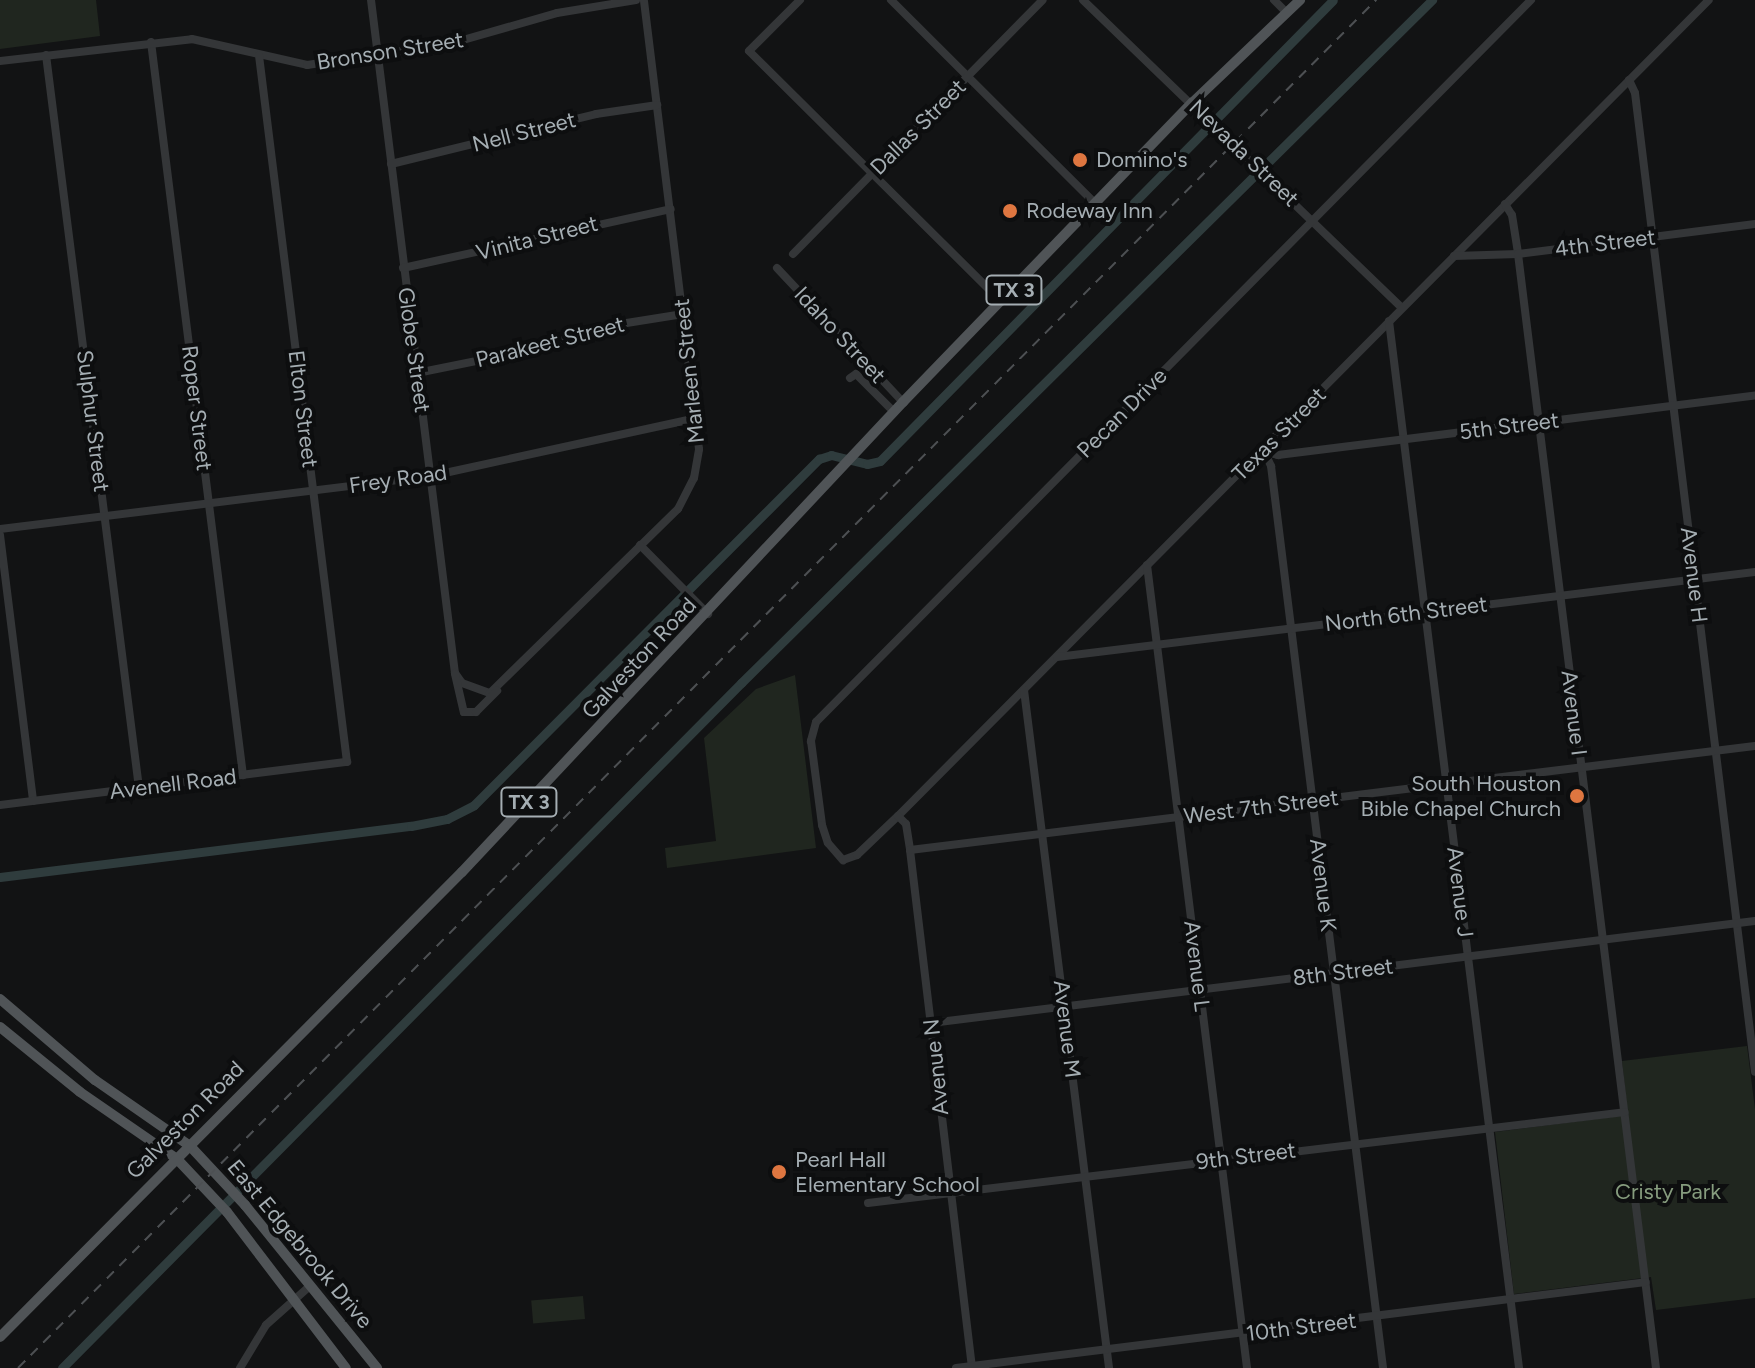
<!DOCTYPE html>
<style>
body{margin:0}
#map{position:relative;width:1755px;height:1368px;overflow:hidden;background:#121314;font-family:Figtree,sans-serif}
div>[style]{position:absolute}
.green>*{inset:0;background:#20261f;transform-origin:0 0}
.canal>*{height:9px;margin:-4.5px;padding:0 4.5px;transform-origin:4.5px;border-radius:4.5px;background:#2f3c3d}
.minor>*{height:8px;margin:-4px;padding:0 4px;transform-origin:4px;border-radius:4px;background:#343638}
.major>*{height:10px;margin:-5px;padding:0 5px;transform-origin:5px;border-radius:5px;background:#505457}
.rail>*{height:2px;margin-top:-1px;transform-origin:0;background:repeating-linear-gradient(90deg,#4d5053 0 10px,transparent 0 18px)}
.dots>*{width:22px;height:22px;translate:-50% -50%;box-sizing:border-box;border:4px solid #0d0e0f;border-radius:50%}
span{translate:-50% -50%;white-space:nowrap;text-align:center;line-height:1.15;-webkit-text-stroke:8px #0d0e0f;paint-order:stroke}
.shield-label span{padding:2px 6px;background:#0d0e0f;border:2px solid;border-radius:6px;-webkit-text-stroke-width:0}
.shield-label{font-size:20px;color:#a5aeb3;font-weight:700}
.street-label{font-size:22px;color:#a5aeb3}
.poi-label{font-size:22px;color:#a5aeb3}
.left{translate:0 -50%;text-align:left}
.right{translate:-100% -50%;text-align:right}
.park-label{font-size:22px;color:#869c7e}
</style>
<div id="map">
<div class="green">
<i style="clip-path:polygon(0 0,96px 0,100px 36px,0 49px)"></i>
<i style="clip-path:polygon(795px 675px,816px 848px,667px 868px,665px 848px,716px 841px,704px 738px,756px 689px)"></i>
<i style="clip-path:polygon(1747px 1046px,1755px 1109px,1755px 1298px,1656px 1310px,1651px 1277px,1514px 1294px,1495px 1132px,1628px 1115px,1622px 1061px)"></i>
<i style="left:583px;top:1296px;width:23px;height:52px;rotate:85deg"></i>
</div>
<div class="canal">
<i style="left:0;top:877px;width:414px;rotate:-7.1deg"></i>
<i style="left:411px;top:826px;width:37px;rotate:-11deg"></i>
<i style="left:447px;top:819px;width:30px;rotate:-27deg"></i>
<i style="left:474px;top:805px;width:489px;rotate:-45.1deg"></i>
<i style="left:819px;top:459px;width:13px;rotate:-18deg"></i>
<i style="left:831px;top:455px;width:37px;rotate:14deg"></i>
<i style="left:867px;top:464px;width:13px;rotate:-13deg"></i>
<i style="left:880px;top:461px;width:646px;rotate:-45.5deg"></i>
<i style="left:62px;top:1368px;width:965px;rotate:-45.25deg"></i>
<i style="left:741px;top:683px;width:972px;rotate:-44.67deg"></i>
</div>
<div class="minor">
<i style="left:371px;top:0;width:678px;rotate:82.89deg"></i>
<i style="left:455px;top:673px;width:12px;rotate:55deg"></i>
<i style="left:462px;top:683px;width:30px;rotate:20deg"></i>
<i style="left:490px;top:693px;width:263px;rotate:-44.4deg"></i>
<i style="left:678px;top:509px;width:35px;rotate:-63deg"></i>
<i style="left:694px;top:478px;width:29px;rotate:-80deg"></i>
<i style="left:699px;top:449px;width:452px;rotate:-97deg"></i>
<i style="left:800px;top:0;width:72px;rotate:135deg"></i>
<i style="left:749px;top:51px;width:356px;rotate:44.8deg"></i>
<i style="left:891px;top:0;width:291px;rotate:44.9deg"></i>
<i style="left:1083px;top:0;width:443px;rotate:44deg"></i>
<i style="left:1274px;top:0;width:18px;rotate:45deg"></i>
<i style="left:1531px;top:0;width:1016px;rotate:134.72deg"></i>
<i style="left:816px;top:722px;width:20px;rotate:105deg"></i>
<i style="left:811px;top:741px;width:85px;rotate:82.5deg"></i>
<i style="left:822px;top:825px;width:19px;rotate:72deg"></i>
<i style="left:828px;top:843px;width:23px;rotate:49deg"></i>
<i style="left:843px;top:860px;width:15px;rotate:-20deg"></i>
<i style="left:857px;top:855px;width:57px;rotate:-43.6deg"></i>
<i style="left:898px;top:816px;width:1150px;rotate:-45.18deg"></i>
<i style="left:151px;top:42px;width:739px;rotate:82.85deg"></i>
<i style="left:46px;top:55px;width:739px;rotate:82.77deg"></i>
<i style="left:0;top:61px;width:193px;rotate:-6.5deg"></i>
<i style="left:192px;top:39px;width:118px;rotate:12.7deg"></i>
<i style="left:307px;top:65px;width:144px;rotate:-8.4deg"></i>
<i style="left:449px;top:44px;width:112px;rotate:-16deg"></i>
<i style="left:557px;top:13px;width:80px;rotate:-9.3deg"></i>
<i style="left:1629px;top:80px;width:14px;rotate:65deg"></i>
<i style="left:1635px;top:93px;width:986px;rotate:83.01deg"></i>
<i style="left:391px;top:164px;width:211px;rotate:-13.7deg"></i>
<i style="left:596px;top:114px;width:62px;rotate:-8.4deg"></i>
<i style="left:1505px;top:204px;width:13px;rotate:58deg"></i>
<i style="left:1512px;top:215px;width:39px;rotate:81deg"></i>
<i style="left:1518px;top:254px;width:1123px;rotate:82.94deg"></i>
<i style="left:793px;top:254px;width:356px;rotate:-45.5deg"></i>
<i style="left:1454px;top:256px;width:64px;rotate:-1.8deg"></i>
<i style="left:1518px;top:254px;width:239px;rotate:-7.2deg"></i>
<i style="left:403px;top:268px;width:274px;rotate:-12.4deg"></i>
<i style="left:777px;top:268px;width:184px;rotate:46.8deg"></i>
<i style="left:1389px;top:321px;width:1055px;rotate:82.92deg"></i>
<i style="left:417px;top:373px;width:95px;rotate:-11.5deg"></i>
<i style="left:510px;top:354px;width:108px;rotate:-15.6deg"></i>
<i style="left:614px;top:325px;width:70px;rotate:-9.1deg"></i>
<i style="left:850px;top:378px;width:7px;rotate:-34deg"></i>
<i style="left:856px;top:374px;width:54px;rotate:45deg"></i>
<i style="left:1264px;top:451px;width:17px;rotate:65deg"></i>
<i style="left:1271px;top:466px;width:909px;rotate:82.92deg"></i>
<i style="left:1264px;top:451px;width:15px;rotate:16deg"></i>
<i style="left:1278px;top:455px;width:481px;rotate:-7.1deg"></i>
<i style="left:0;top:529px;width:434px;rotate:-7deg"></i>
<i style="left:431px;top:476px;width:271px;rotate:-12.3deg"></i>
<i style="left:0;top:535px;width:268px;rotate:82.9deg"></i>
<i style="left:640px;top:545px;width:97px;rotate:45.4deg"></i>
<i style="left:1147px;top:565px;width:809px;rotate:82.9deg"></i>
<i style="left:1057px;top:657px;width:703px;rotate:-6.94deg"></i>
<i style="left:455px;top:674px;width:39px;rotate:77deg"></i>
<i style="left:464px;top:712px;width:12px"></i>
<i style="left:476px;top:712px;width:30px;rotate:-45deg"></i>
<i style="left:1024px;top:690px;width:683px;rotate:82.85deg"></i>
<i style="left:0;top:805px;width:350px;rotate:-7.1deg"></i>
<i style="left:347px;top:762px;width:712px;rotate:-97.1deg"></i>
<i style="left:898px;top:816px;width:11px;rotate:45deg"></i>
<i style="left:906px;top:824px;width:26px;rotate:81deg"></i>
<i style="left:910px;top:850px;width:522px;rotate:83.17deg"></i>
<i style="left:910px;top:850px;width:851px;rotate:-7.02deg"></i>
<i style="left:931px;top:1023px;width:830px;rotate:-7.06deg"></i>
<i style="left:868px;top:1203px;width:762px;rotate:-6.85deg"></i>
<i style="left:240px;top:1368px;width:50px;rotate:-58.8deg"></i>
<i style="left:266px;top:1325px;width:59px;rotate:-41.6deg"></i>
<i style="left:956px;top:1368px;width:695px;rotate:-7.1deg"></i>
</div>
<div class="major">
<i style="left:0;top:999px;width:125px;rotate:40.5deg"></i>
<i style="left:95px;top:1080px;width:116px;rotate:34.8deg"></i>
<i style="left:190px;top:1146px;width:81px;rotate:47deg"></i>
<i style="left:245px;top:1205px;width:210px;rotate:51deg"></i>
<i style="left:0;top:1027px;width:103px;rotate:39.1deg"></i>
<i style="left:80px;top:1092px;width:118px;rotate:34.6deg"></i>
<i style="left:177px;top:1159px;width:73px;rotate:46.7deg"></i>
<i style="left:227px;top:1212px;width:196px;rotate:52.7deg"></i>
<i style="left:0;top:1337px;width:655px;rotate:-45.19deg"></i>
<i style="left:462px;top:872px;width:645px;rotate:-46.82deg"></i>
<i style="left:903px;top:402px;width:417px;rotate:-46deg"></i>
<i style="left:1193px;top:102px;width:148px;rotate:-43.6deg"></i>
</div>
<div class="rail">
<i style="left:18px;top:1368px;width:1928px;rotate:-45.21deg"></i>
</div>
<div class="dots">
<i style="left:1080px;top:160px;background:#de7640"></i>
<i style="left:1010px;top:211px;background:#de7640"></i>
<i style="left:1577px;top:796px;background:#de7640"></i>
<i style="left:779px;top:1172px;background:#de7640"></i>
</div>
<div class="shield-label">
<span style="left:1014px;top:290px">TX 3</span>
<span style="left:529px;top:802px">TX 3</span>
</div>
<div class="street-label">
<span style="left:390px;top:51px;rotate:-9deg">Bronson Street</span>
<span style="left:918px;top:127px;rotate:-45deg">Dallas Street</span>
<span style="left:524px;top:132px;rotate:-14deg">Nell Street</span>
<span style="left:1244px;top:153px;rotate:44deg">Nevada Street</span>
<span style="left:537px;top:238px;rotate:-14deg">Vinita Street</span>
<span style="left:1605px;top:243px;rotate:-7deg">4th Street</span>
<span style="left:840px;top:335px;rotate:47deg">Idaho Street</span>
<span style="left:550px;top:342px;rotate:-14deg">Parakeet Street</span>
<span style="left:414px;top:350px;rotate:82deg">Globe Street</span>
<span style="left:689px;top:371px;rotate:-96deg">Marleen Street</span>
<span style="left:197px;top:408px;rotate:83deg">Roper Street</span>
<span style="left:303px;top:409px;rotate:83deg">Elton Street</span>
<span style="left:1122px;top:413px;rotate:-45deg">Pecan Drive</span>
<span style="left:93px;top:421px;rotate:83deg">Sulphur Street</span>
<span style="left:1509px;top:426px;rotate:-7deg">5th Street</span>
<span style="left:1279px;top:434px;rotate:-45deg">Texas Street</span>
<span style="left:398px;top:479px;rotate:-8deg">Frey Road</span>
<span style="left:1694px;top:575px;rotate:83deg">Avenue H</span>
<span style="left:1406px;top:614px;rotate:-7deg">North 6th Street</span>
<span style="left:639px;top:658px;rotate:-47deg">Galveston Road</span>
<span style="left:1574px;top:713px;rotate:83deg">Avenue I</span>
<span style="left:173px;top:784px;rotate:-7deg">Avenell Road</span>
<span style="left:1261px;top:807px;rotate:-7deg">West 7th Street</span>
<span style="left:1323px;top:885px;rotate:83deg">Avenue K</span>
<span style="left:1460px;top:892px;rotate:83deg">Avenue J</span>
<span style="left:1197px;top:966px;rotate:83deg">Avenue L</span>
<span style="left:1343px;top:972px;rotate:-7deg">8th Street</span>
<span style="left:1067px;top:1029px;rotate:83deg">Avenue M</span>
<span style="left:936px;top:1067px;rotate:-96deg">Avenue N</span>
<span style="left:185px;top:1120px;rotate:-45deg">Galveston Road</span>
<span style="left:1246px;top:1156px;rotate:-7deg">9th Street</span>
<span style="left:300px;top:1244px;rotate:50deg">East Edgebrook Drive</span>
<span style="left:1301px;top:1327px;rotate:-7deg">10th Street</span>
</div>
<div class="poi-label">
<span class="left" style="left:1096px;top:160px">Domino's</span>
<span class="left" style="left:1026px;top:211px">Rodeway Inn</span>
<span class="right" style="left:1561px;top:796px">South Houston<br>Bible Chapel Church</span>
<span class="left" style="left:795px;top:1172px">Pearl Hall<br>Elementary School</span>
</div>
<div class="park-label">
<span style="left:1668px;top:1192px">Cristy Park</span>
</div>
</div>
